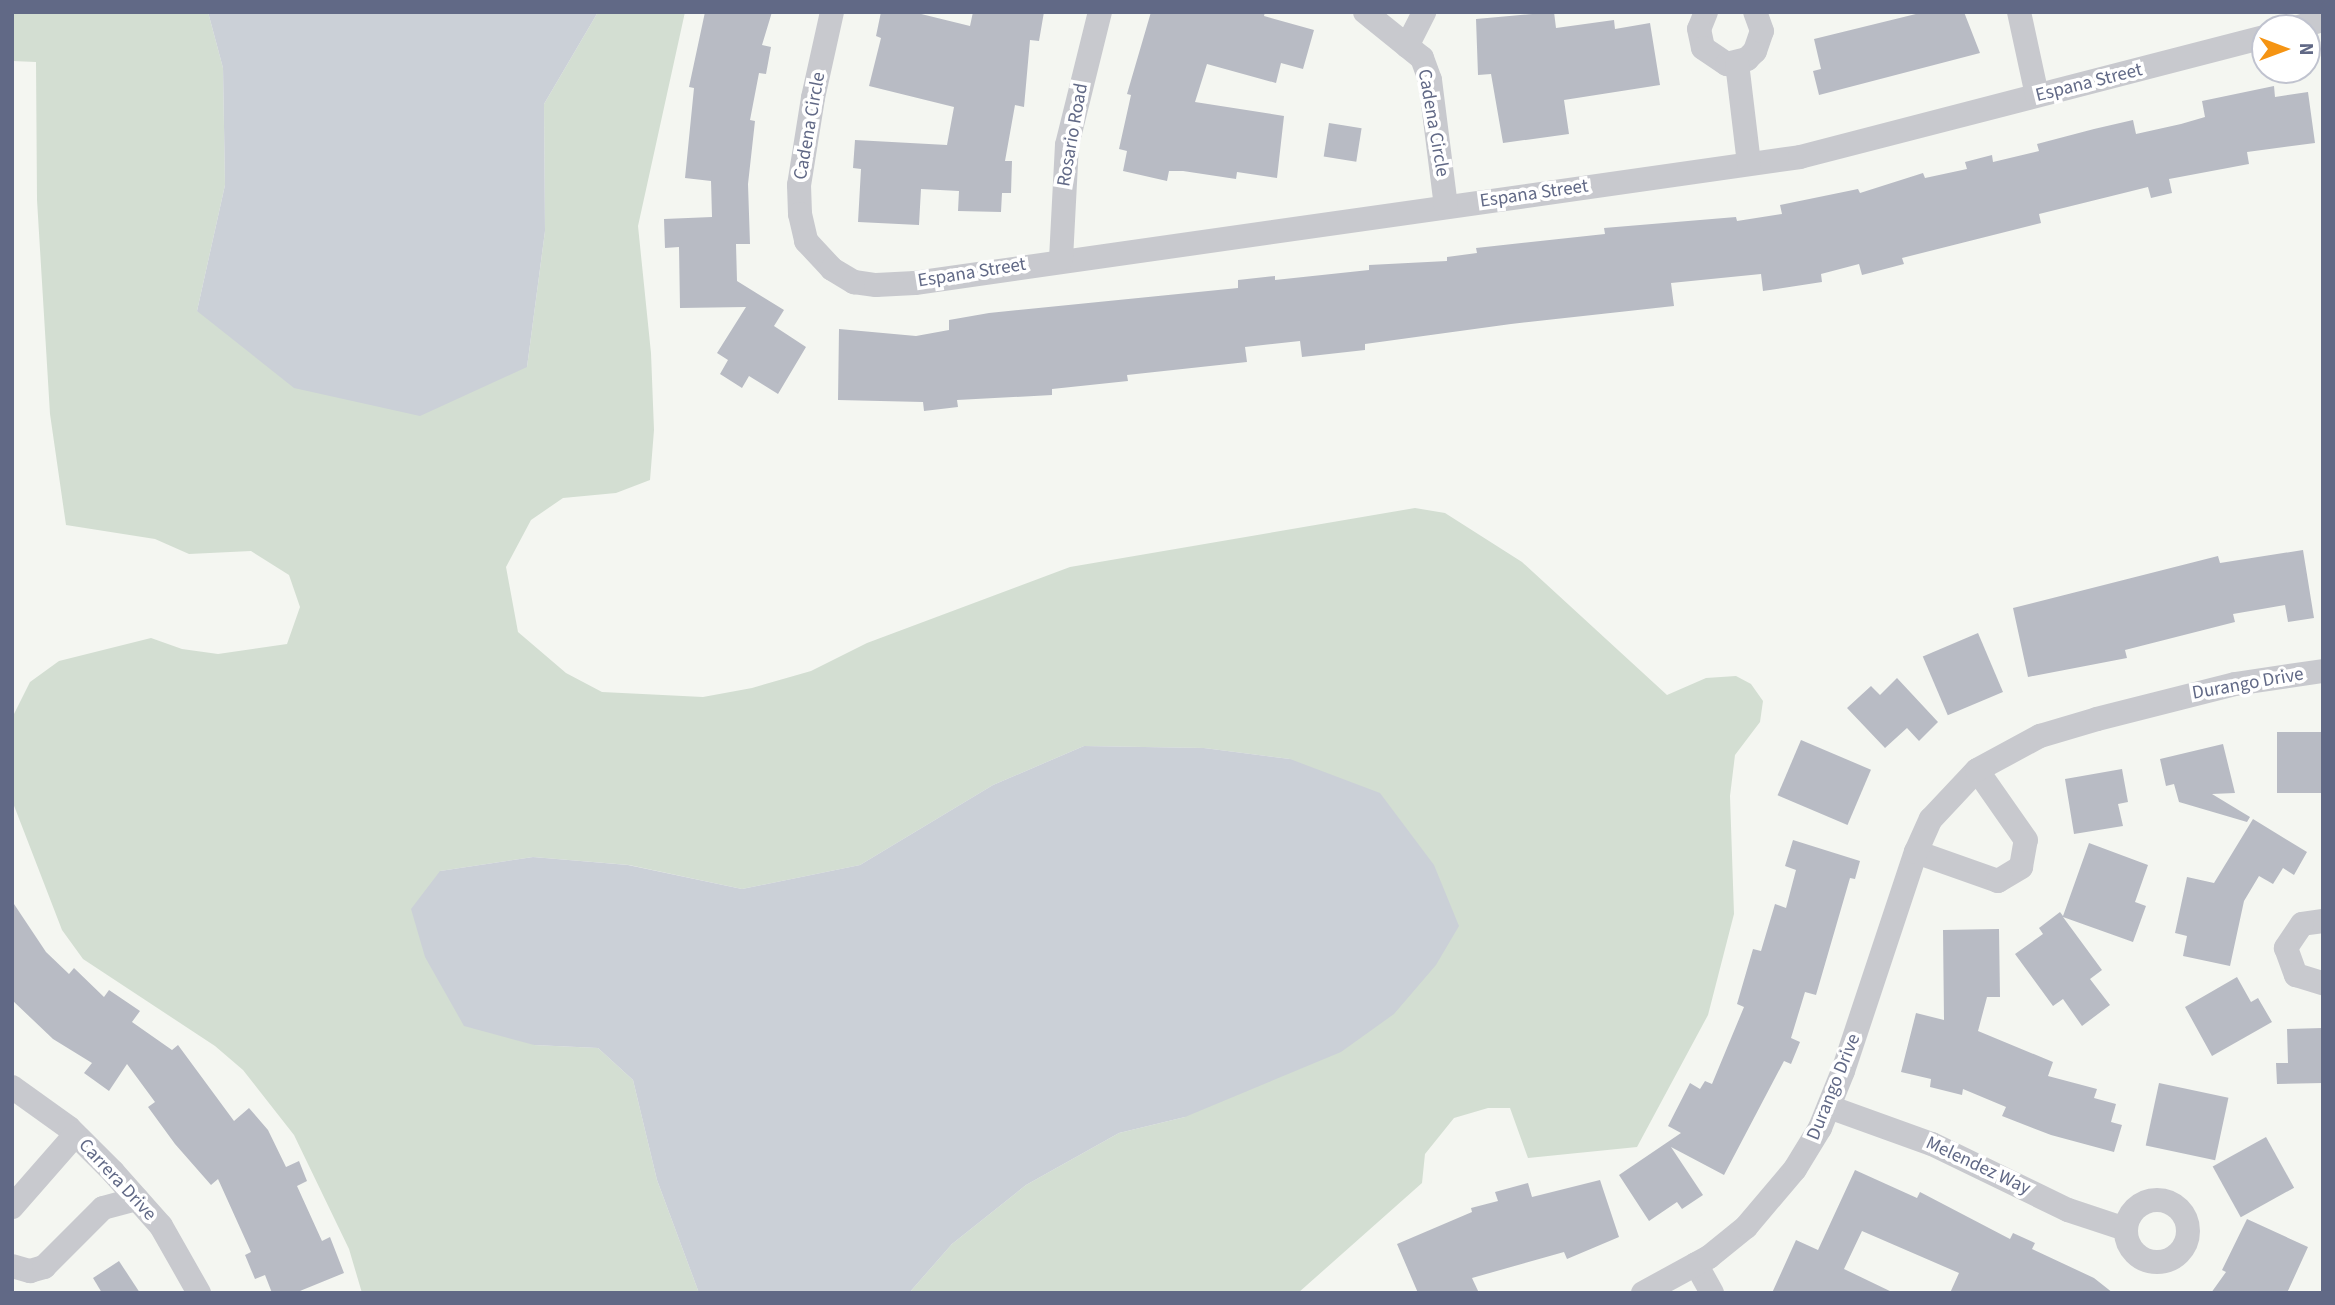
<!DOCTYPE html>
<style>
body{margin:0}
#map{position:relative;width:2335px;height:1305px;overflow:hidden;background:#f4f6f1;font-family:"Source Sans 3",sans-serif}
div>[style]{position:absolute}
.green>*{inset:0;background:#d3ded2}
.water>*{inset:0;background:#cbd0d7}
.building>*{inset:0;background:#b8bbc4;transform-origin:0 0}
.street>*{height:24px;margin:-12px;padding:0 12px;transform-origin:12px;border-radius:12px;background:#c8c9ce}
.street>.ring{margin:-12px;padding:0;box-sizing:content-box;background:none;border:24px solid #c8c9ce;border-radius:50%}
span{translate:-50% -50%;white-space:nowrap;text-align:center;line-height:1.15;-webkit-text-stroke:7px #fff;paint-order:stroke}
.street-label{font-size:19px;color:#616986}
.frame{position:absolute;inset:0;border:14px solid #616986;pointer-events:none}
.north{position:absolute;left:2251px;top:14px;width:70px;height:70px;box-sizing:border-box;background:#fff;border:2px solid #c0c3cf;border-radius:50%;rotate:90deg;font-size:19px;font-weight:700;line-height:28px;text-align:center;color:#616986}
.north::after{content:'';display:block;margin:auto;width:24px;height:32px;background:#f59413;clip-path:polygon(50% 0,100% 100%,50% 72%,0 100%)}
</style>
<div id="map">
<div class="green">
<i style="clip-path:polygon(12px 12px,208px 12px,223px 68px,225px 185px,197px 311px,527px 367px,545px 231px,544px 104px,598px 12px,685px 12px,638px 226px,651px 353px,654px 430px,650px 480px,616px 493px,563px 498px,531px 520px,506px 567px,518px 632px,566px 673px,602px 692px,703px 697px,752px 688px,811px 671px,867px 643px,1070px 567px,1415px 508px,1445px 513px,1522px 562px,1667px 695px,1706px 678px,1736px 676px,1751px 684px,1763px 701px,1760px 722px,1735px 755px,1730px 796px,1734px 914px,1708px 1015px,1637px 1147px,1528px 1158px,1510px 1108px,1488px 1108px,1454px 1118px,1425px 1154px,1422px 1183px,1298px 1293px,909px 1293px,952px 1244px,1026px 1185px,1119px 1133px,1185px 1117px,1290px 759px,1204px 748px,1084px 746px,993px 785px,860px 865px,742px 889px,629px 865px,533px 857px,440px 871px,534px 1045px,598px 1048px,633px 1080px,657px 1180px,699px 1293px,362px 1293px,349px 1249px,294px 1135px,243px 1070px,215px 1046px,83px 959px,62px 930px,13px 803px,12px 718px,30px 682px,59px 661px,151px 638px,182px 649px,218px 654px,287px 644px,300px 607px,289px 575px,251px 551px,189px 554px,155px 539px,66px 525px,50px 414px,37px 200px,36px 62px,12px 61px)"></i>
</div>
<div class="water">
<i style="clip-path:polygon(208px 12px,598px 12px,544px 104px,545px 231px,527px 367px,420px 416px,294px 388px,197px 311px,225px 185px,223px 68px)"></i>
<i style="clip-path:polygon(1084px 746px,1204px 748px,1290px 759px,1380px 793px,1434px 865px,1459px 926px,1436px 965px,1394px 1014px,1341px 1052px,1185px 1117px,1119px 1133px,1026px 1185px,952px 1244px,909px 1293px,699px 1293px,657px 1180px,633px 1080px,598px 1048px,534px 1045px,464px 1026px,425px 957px,411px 909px,440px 871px,533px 857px,628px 865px,742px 889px,860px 865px,993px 785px)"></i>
</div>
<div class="building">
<i style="clip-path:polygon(705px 12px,772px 12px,762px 45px,771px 47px,766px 74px,759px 73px,750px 120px,755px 121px,748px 184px,750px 244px,736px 244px,737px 281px,784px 310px,774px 326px,806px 347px,778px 394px,749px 376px,742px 388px,720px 374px,728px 360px,717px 353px,746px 307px,680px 308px,679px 247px,665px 248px,664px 219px,712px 217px,711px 181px,685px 178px,694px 88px,689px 87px)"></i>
<i style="clip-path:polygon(881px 12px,913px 12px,970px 26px,973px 12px,1044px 12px,1039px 41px,1030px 40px,1024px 107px,1015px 105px,1005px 161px,1012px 161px,1011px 193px,1002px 193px,1001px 212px,958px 211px,959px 191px,921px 189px,919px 225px,858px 222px,861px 169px,853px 168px,855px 140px,947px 145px,954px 107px,869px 86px,881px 38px,876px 36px)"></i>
<i style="clip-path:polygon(1151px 12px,1265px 12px,1264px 16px,1314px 30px,1303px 69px,1281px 63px,1276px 83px,1207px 64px,1195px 102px,1284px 116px,1277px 178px,1237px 172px,1236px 179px,1183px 171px,1169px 171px,1167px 181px,1123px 171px,1127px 151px,1119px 149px,1131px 95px,1127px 94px)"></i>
<i style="clip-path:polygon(1554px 12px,1556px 28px,1614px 20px,1615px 29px,1650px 23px,1660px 85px,1564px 100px,1569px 134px,1503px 143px,1491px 74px,1478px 75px,1476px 19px)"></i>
<i style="clip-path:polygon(1924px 12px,1964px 12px,1980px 53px,1819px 95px,1813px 71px,1821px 69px,1814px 39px)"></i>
<i style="clip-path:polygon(2274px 86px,2275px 97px,2308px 92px,2315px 143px,2247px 152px,2249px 164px,2169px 179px,2172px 193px,2151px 198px,2148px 187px,2039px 214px,2041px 223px,1902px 258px,1904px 264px,1862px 275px,1859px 264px,1821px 274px,1822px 282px,1763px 291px,1761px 274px,1671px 283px,1674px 306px,1511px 324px,1365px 344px,1365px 350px,1302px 357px,1300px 341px,1245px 347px,1247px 362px,1127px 375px,1128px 381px,1052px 389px,1052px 395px,957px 400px,958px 407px,924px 411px,923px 402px,838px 400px,839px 329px,916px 336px,949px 330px,949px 320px,989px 313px,1238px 288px,1238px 280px,1275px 276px,1275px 280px,1369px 270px,1369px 265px,1447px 261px,1447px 257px,1477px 253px,1476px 248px,1605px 234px,1604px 228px,1736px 217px,1737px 221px,1782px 214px,1780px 205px,1858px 189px,1860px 193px,1923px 173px,1925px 178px,1967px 169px,1965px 162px,1992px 155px,1993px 162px,2039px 151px,2037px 144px,2094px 129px,2133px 120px,2136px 134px,2181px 124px,2205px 117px,2202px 101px)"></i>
<i style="left:1329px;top:123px;width:33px;height:34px;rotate:9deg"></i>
<i style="clip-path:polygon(2303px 550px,2314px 618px,2288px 622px,2285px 605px,2233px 614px,2235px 622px,2125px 650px,2127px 658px,2028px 677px,2013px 608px,2218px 556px,2220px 563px)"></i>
<i style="left:1978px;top:633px;width:64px;height:60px;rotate:67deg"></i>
<i style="clip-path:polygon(1897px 678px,1938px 722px,1919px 741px,1907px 728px,1885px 748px,1847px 708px,1871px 686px,1880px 695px)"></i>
<i style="left:2277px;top:732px;width:46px;height:61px"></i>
<i style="left:1801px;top:740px;width:76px;height:60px;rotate:23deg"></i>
<i style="clip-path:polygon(2223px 744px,2235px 793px,2212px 794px,2250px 817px,2247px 822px,2179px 802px,2174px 784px,2166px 786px,2160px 759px)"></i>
<i style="clip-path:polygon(2122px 769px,2128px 802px,2118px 804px,2123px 826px,2074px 834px,2065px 779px)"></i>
<i style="clip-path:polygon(2253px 819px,2307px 852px,2294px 875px,2283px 868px,2273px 884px,2259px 876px,2244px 901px,2230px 966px,2183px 956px,2187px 936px,2175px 933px,2187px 877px,2214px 883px)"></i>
<i style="clip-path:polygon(1793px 840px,1860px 861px,1855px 879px,1850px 878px,1816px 995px,1805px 992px,1791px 1038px,1800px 1042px,1791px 1064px,1784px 1061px,1724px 1175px,1671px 1147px,1703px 1195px,1682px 1209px,1677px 1202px,1649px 1221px,1619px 1175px,1681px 1133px,1668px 1126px,1690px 1083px,1700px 1089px,1705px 1081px,1712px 1084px,1744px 1007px,1737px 1004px,1753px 949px,1761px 951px,1775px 904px,1786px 908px,1796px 870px,1785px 866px)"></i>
<i style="clip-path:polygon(2089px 843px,2148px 865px,2135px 902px,2146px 906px,2133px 942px,2063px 917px,2102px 970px,2090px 979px,2110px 1005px,2082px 1026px,2063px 999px,2053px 1006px,2015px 954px,2043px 934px,2039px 928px,2060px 912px,2063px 916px)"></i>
<i style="clip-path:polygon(12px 901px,46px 952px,69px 974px,74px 968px,104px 997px,109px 990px,140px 1011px,132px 1022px,172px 1050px,178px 1045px,234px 1121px,249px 1108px,268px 1130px,286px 1167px,299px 1161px,307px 1181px,297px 1186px,322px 1241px,330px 1237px,344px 1273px,295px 1293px,272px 1293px,265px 1275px,255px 1279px,245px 1255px,251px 1252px,218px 1179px,211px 1185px,175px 1144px,148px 1107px,155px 1102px,127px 1064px,109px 1091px,84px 1073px,92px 1063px,53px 1039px,12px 1000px)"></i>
<i style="clip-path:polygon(1999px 929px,2000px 997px,1987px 997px,1978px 1031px,2053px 1062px,2048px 1076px,2097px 1089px,2094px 1098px,2116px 1104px,2111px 1122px,2122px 1125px,2114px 1152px,2051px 1135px,2002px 1116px,2006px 1107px,1963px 1089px,1962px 1095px,1930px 1087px,1931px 1079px,1901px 1072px,1916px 1013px,1944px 1020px,1943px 930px)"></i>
<i style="clip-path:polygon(2237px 977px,2251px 1002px,2258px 998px,2272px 1022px,2212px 1056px,2185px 1007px)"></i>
<i style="clip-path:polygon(2322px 1028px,2323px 1083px,2277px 1084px,2276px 1063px,2288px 1063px,2287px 1029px)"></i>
<i style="left:2159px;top:1083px;width:71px;height:64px;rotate:12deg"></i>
<i style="left:2266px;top:1137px;width:58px;height:61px;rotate:61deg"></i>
<i style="clip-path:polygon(1855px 1170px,1917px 1198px,1920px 1192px,2010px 1239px,2013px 1233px,2035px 1243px,2032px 1249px,2094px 1278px,2113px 1293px,1950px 1293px,1959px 1273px,1862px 1231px,1844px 1269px,1894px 1293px,1772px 1293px,1796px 1240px,1818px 1250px)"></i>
<i style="clip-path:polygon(1600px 1180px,1619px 1237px,1567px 1259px,1564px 1252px,1472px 1278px,1479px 1293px,1418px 1293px,1397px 1244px,1472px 1212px,1471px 1208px,1498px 1201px,1495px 1192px,1528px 1183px,1532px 1197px)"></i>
<i style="clip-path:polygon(2247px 1219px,2308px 1247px,2287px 1293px,2211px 1293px,2226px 1272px,2222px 1270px)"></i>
<i style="clip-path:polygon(119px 1261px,140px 1293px,102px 1293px,93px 1278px)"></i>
</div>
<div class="street">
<i style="left:832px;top:12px;width:88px;rotate:102.5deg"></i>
<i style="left:813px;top:98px;width:88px;rotate:99.1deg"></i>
<i style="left:799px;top:185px;width:29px;rotate:88deg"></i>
<i style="left:800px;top:214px;width:28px;rotate:77deg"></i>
<i style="left:806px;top:241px;width:38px;rotate:47deg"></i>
<i style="left:832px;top:269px;width:26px;rotate:31deg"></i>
<i style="left:854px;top:282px;width:22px;rotate:8deg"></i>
<i style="left:876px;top:285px;width:39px;rotate:-3deg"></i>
<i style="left:915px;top:283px;width:894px;rotate:-8.1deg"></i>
<i style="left:1800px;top:157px;width:480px;rotate:-14.5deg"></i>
<i style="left:1365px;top:12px;width:73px;rotate:38.9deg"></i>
<i style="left:1422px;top:58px;width:23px;rotate:70deg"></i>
<i style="left:1430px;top:80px;width:127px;rotate:82.8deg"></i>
<i style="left:1706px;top:12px;width:18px;rotate:112deg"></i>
<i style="left:1699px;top:29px;width:19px;rotate:78deg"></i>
<i style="left:1703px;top:48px;width:29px;rotate:34deg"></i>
<i style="left:1727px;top:64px;width:21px;rotate:-14deg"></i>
<i style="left:1747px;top:59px;width:11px;rotate:-45deg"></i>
<i style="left:1755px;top:51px;width:21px;rotate:-71deg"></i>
<i style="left:1762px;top:31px;width:20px;rotate:-110deg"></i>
<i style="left:2019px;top:12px;width:85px;rotate:77.8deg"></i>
<i style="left:2295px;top:28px;width:29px;rotate:-16deg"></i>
<i style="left:1407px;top:46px;width:38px;rotate:-63deg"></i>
<i style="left:1737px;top:63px;width:101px;rotate:83.2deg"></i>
<i style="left:1061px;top:259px;width:114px;rotate:-87deg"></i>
<i style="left:1067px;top:145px;width:137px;rotate:-76.1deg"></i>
<i style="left:1916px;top:852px;width:87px;rotate:19.5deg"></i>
<i style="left:1998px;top:881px;width:27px;rotate:-31deg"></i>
<i style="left:2021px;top:867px;width:27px;rotate:-80deg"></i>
<i style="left:2026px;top:840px;width:85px;rotate:-125deg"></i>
<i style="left:2323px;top:921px;width:21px;rotate:172deg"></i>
<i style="left:2302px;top:924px;width:29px;rotate:124deg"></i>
<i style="left:2286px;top:948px;width:29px;rotate:70deg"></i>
<i style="left:2296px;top:975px;width:28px;rotate:17deg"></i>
<i style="left:12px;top:1087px;width:70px;rotate:35.7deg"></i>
<i style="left:69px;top:1128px;width:62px;rotate:45deg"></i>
<i style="left:113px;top:1172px;width:72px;rotate:48.4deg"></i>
<i style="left:161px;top:1226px;width:77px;rotate:60.4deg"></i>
<i style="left:1829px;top:1107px;width:109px;rotate:19.8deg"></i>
<i style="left:1932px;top:1144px;width:151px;rotate:25.9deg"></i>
<i style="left:2068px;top:1210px;width:60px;rotate:18.4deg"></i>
<i class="ring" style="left:2126px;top:1200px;width:38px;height:38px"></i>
<i style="left:12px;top:1207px;width:96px;rotate:-48.8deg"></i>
<i style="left:1696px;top:1264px;width:33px;rotate:61deg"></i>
<i style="left:12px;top:1266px;width:19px;rotate:16deg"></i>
<i style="left:30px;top:1271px;width:15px;rotate:-16deg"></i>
<i style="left:44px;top:1267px;width:83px;rotate:-45deg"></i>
<i style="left:103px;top:1208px;width:35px;rotate:-15deg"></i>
<i style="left:1643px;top:1293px;width:75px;rotate:-28.6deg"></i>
<i style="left:1709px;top:1257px;width:48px;rotate:-39deg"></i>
<i style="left:1746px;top:1227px;width:76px;rotate:-49.8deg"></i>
<i style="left:1795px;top:1169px;width:48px;rotate:-58.6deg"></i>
<i style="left:1820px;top:1128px;width:61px;rotate:-68deg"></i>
<i style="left:1843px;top:1071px;width:231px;rotate:-71.6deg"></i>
<i style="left:1916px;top:852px;width:36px;rotate:-66deg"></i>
<i style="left:1931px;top:819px;width:67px;rotate:-46.8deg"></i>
<i style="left:1977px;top:770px;width:72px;rotate:-28.4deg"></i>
<i style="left:2040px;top:736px;width:59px;rotate:-16.6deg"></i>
<i style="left:2097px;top:719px;width:142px;rotate:-14.2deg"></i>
<i style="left:2235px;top:684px;width:89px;rotate:-8.4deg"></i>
</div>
<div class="street-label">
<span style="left:2089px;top:83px;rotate:-14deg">Espana Street</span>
<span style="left:1433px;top:123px;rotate:80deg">Cadena Circle</span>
<span style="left:810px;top:126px;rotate:-80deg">Cadena Circle</span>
<span style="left:1073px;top:135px;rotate:-80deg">Rosario Road</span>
<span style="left:1534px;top:194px;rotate:-8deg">Espana Street</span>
<span style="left:972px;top:273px;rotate:-9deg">Espana Street</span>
<span style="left:2248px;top:684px;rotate:-10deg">Durango Drive</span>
<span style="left:1834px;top:1087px;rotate:-68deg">Durango Drive</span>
<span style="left:1978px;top:1166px;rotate:25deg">Melendez Way</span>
<span style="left:117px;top:1180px;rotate:47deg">Carrera Drive</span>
</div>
<div class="frame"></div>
<div class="north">N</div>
</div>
